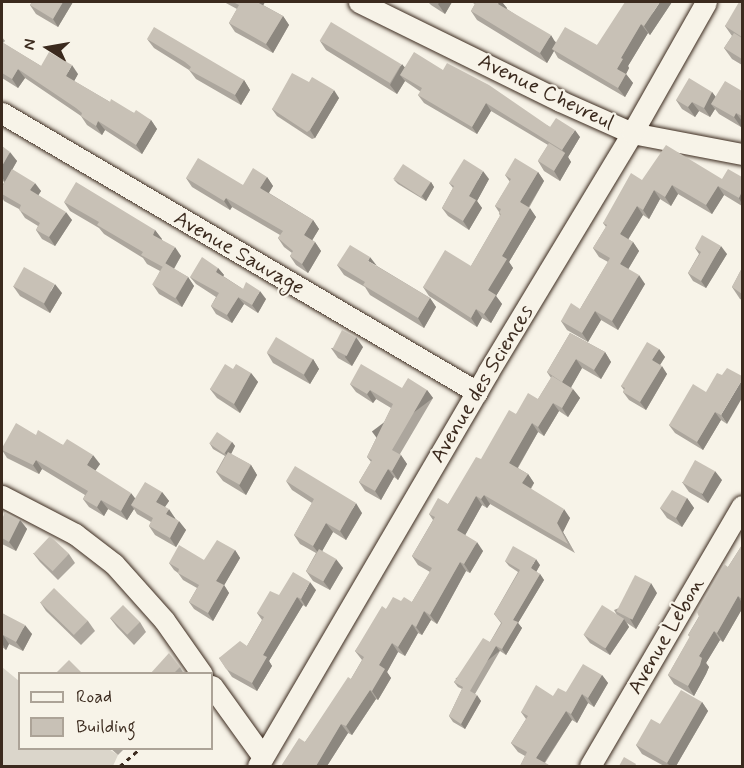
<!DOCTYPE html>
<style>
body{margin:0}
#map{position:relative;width:744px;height:768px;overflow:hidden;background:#f7f3e8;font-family:Mynerve,sans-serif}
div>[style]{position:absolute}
.green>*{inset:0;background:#dbd6cb}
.path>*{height:3px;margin-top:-1.5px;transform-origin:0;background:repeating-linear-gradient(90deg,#3b2a1e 0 4.5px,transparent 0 9px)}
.roads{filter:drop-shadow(0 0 2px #3b2a1e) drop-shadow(0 0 2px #3b2a1e)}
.minor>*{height:21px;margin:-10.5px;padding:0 10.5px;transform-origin:10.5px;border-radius:10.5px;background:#f7f3e8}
.wall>*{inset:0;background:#aca69d}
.shaded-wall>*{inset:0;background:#8c877f;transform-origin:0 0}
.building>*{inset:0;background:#c8c1b6;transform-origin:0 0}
span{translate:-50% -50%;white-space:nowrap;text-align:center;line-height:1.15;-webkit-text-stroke:4.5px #f7f3e8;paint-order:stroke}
.street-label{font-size:21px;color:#3b2a1e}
.frame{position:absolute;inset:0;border:3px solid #3b2a1e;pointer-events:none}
.legend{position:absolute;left:18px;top:672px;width:195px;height:78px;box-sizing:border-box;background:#f7f3e8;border:2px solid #aca397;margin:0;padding:8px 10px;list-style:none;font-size:18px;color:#3b2a1e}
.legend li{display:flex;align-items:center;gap:12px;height:30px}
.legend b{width:30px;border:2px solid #aca397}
.north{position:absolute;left:18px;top:18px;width:60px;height:60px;-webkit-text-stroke:4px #f7f3e8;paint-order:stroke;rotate:281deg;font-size:16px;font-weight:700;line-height:24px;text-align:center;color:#3b2a1e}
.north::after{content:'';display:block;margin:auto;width:21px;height:27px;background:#3b2a1e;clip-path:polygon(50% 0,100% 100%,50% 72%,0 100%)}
</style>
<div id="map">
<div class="green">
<i style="clip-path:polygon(2px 667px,19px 681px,20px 748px,109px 749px,118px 755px,113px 766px,2px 766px)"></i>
</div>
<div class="path">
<i style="left:120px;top:766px;width:28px;rotate:-41deg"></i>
</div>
<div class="roads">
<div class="minor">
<i style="left:359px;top:2px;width:224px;rotate:26.2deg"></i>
<i style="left:560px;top:101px;width:79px;rotate:24deg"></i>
<i style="left:632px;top:133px;width:112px;rotate:10.8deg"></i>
<i style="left:2px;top:113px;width:551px;rotate:30.43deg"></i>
<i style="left:2px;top:496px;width:82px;rotate:27.5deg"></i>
<i style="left:75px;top:534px;width:49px;rotate:37.6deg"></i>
<i style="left:114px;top:564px;width:75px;rotate:48.2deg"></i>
<i style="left:164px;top:620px;width:66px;rotate:54.9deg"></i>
<i style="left:212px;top:686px;width:87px;rotate:54.3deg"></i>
<i style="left:258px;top:766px;width:456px;rotate:-59.7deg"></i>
<i style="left:488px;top:372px;width:279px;rotate:-58.9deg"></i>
<i style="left:632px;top:133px;width:150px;rotate:-60.5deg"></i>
<i style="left:590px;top:766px;width:301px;rotate:-59.7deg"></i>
</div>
</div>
<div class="wall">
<i style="clip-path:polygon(32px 2px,73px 2px,58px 27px,36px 14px,30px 5px)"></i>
<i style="clip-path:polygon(224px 2px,265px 2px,263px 5px,283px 16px,289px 25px,273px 53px,235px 32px,229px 23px,237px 9px)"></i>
<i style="clip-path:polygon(428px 2px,452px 2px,445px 14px,431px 5px)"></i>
<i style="clip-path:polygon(471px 2px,502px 2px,507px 9px,556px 42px,597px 45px,672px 2px,650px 35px,648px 33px,628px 66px,629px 68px,626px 74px,633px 83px,625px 97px,558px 58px,554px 51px,547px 63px,477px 20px,471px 11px,475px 4px)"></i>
<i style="clip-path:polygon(742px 4px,742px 65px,732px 59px,724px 48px,732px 36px,725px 26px)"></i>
<i style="clip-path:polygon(2px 37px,5px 41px,3px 43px,41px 66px,78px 74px,74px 81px,110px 102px,134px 113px,151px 120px,157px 129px,142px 154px,105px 130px,102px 135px,87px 125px,81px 116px,25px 78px,18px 88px,2px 78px)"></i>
<i style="clip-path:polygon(147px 39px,244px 80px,250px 90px,241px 105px,196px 79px,189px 70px,154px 48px)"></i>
<i style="clip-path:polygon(320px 41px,405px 67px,443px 70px,550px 127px,580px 137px,568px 157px,571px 162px,560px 181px,544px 171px,538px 161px,548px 145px,491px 111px,477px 134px,424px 103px,418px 95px,421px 92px,405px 81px,397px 94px,326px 50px)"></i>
<i style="clip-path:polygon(309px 82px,339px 98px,315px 138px,312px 139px,277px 116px,272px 109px)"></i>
<i style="clip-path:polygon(742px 91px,742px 125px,741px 127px,719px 114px,715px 109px,710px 117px,699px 111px,695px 117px,682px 109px,676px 100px,712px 92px,716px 97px)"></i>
<i style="clip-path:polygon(2px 146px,17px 161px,12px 170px,41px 191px,38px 195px,72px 220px,55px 246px,42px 239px,36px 230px,38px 226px,25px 218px,19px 209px,4px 201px,2px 197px,2px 187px,4px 182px,2px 180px)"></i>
<i style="clip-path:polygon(538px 172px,544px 181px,529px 208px,536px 217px,509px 262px,513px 268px,496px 296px,502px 304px,491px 323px,482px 318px,477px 327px,429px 296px,423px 287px,471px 266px,500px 216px,499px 213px,499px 212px,495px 206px,510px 182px,505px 175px)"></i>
<i style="clip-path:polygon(267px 177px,273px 186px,269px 193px,313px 220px,319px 229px,312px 240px,315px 242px,321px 251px,308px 273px,296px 265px,290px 256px,292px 253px,284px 247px,278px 238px,280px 235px,232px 207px,230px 210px,192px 187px,186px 178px,243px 185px)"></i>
<i style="clip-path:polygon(742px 177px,742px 206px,724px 195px,712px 214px,678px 194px,671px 206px,660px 199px,649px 219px,643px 215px,628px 239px,633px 242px,639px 251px,628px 269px,645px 284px,618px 330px,601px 320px,588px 342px,567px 330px,561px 321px,580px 309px,608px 262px,599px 257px,593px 248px,606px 227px,603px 223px,642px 180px,722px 179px)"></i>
<i style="clip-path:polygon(489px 179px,477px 201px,482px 208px,469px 230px,448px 216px,442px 208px,453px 188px,449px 183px)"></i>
<i style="clip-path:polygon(394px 180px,431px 182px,434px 187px,426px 201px,398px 184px)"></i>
<i style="clip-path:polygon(64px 202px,155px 230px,162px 240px,181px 256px,174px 269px,188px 277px,194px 286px,182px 307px,159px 294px,153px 285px,160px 271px,147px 264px,143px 258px,104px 234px,99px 228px,70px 211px)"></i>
<i style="clip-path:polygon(695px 248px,727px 254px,706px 288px,693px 281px,688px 273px,699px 254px)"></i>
<i style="clip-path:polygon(337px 265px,377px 266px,430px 298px,436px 307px,424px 328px,370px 295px,365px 287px,344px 275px)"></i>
<i style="clip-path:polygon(218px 268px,224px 275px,223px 276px,243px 289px,266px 299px,258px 313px,244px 304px,232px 323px,216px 314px,211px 306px,216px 297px,196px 284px,190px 277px)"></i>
<i style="clip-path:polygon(742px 268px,742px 300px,740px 299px,732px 287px)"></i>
<i style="clip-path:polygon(13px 286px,62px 293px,50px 313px,20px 296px)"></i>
<i style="clip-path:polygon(570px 333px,605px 352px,611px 362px,601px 379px,582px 368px,571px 387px,580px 398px,568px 417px,559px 411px,544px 436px,538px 432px,518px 468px,528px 474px,534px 483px,531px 489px,570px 518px,563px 532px,575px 553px,490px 504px,487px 508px,482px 505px,465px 535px,483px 551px,470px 573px,466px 571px,437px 624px,431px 620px,422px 635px,418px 633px,405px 656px,398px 652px,387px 672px,391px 678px,378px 700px,376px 699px,352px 735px,348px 733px,327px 766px,281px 766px,305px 742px,351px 679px,362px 660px,355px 651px,386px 609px,401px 601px,412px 602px,430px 572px,418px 565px,412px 556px,433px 520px,429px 514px,448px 504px,516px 414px,538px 399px,551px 378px,547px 372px)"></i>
<i style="clip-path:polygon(363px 347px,352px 366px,338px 358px,331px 348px)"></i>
<i style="clip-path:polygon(659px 349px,665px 357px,660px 365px,667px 374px,646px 410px,629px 400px,623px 392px,624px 390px,621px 386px)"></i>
<i style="clip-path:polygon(267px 353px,313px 359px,319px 369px,310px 384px,273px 363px)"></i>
<i style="clip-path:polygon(233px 369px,251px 373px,258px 382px,240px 413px,217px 398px,210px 389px)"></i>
<i style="clip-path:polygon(350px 384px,402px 388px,427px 390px,433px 398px,400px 454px,407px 464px,398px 480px,394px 477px,381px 500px,365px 491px,359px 482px,371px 462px,367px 457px,391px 408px,376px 399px,373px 403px,356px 392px)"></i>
<i style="clip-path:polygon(706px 392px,727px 424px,721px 420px,703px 450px,675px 433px,669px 425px)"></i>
<i style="clip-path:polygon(36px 435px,63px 445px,100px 464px,95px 471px,135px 499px,162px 492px,169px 501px,165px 507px,186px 530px,176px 547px,155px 535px,149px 526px,151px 522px,137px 514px,134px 509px,127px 520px,108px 509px,104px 516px,89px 507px,83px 499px,85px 495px,42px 469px,39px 474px,7px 458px,2px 450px,2px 448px)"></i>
<i style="clip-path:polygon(232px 442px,235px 446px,231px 454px,251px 465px,257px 475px,246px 495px,223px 481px,216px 472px,225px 456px,213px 449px,210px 444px)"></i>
<i style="clip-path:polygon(722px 480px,708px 503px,689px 492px,682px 482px)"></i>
<i style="clip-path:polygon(286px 481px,362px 513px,346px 540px,333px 532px,322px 551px,343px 568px,330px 590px,313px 581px,306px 571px,316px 553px,300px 544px,294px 535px,312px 503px,292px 490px)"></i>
<i style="clip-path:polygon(687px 498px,694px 508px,682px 527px,667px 518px,660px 508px)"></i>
<i style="clip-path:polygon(2px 519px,20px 520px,27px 529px,16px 551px,2px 544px)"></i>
<i style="clip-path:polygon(742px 545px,742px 609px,723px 642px,720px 640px,706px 663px,709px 667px,706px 674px,694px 696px,674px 684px,668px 675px,690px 637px,688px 635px,728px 567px)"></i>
<i style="clip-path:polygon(235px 550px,240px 558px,224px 585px,229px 593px,213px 621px,194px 609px,189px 602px,197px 588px,183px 580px,178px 573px,174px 570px,169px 563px,204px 560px)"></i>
<i style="clip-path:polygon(33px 553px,69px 554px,75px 563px,58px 580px,40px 562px)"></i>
<i style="clip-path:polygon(505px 561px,540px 565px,536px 572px,540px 574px,544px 580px,518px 623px,522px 628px,506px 655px,500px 651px,475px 694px,481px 701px,465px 729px,453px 722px,449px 716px,462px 689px,458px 687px,454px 682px,490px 642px,501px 623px,494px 614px,518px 572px,509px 566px)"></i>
<i style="clip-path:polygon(316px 590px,306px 607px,303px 605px,269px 661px,272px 666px,257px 691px,232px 677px,219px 658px,247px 646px,262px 620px,257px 613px,279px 595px)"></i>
<i style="clip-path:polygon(657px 593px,636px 629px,627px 623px,629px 627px,610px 655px,590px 643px,584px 635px,617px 615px,614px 610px)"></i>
<i style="clip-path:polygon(40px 602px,88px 621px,95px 631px,81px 645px,46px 611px)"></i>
<i style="clip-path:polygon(2px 613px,32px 634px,23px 651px,9px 644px,6px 650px,2px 647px)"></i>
<i style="clip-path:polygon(110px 618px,140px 622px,146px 632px,134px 645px,117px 627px)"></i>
<i style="clip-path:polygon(180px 667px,184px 674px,150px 674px)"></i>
<i style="clip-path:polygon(602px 675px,608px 683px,594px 707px,588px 703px,577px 723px,572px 720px,545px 763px,550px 766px,520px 766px,525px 756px,518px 752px,511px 743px,526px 719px,521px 712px,553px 696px,566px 692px)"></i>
<i style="clip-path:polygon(702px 702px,708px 711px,676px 766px,664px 766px,642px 754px,636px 745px,660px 724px)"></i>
<i style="clip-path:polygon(110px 748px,125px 748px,118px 755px)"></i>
</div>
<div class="shaded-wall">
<i style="clip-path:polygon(63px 2px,73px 2px,58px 27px,53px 19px)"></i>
<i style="clip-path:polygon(256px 2px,265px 2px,261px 9px)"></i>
<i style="clip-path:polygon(440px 2px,452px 2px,445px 14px,438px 4px)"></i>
<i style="clip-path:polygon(499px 2px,502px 2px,507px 8px,504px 13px,498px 4px)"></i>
<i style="clip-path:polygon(660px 2px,672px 2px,650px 35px,644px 26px)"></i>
<i style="clip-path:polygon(283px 16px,289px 25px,273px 53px,266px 44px)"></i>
<i style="clip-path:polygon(641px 24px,648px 33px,628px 66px,629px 68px,624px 78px,617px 69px,621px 58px)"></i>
<i style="clip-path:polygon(551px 35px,557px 45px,552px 49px,554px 51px,547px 63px,540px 53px)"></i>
<i style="clip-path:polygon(402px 64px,409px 73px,400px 75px,405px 81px,397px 94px,390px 85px)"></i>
<i style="clip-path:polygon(72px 65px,78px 74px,72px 85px,66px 76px)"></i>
<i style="clip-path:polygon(18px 69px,25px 78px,18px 88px,12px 79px)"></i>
<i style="clip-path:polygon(626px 74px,633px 83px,625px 97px,618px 88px)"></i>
<i style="clip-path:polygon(244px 80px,250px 90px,241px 105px,235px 95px)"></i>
<i style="clip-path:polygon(334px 90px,339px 98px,315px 138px,310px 130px)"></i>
<i style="clip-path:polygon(712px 92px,719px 102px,711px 104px,715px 109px,710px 117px,704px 108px)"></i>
<i style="clip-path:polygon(692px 102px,699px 111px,695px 117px,688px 107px)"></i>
<i style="clip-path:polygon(486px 103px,491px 111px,477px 134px,472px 127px)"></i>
<i style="clip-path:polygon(736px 113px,742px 121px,742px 125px,741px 127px,734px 117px)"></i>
<i style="clip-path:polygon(151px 120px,157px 129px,142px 154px,136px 145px)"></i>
<i style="clip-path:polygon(98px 121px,105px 130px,102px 135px,96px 126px)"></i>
<i style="clip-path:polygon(575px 130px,580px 137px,568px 157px,571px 162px,560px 181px,554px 171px,565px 153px,562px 150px)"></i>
<i style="clip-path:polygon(10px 152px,17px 161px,5px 182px,2px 177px,2px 166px)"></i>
<i style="clip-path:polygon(483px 171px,489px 179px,477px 201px,482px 208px,469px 230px,463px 221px,469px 196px)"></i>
<i style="clip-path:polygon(538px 172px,544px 181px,526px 211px,520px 202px)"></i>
<i style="clip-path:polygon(267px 177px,273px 186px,266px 197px,260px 188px)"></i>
<i style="clip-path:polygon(431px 182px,434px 187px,426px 201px,422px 196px)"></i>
<i style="clip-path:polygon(35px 183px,41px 191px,36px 199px,30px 190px)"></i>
<i style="clip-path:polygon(672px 185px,678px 194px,671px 206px,665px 197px)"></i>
<i style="clip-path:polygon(718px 186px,724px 195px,712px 214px,706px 205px)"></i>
<i style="clip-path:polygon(654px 190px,660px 199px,649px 219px,643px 210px)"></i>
<i style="clip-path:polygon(742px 191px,742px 204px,739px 198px)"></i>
<i style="clip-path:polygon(226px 198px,232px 207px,230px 210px,224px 201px)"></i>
<i style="clip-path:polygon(637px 206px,643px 215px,626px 243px,620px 234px)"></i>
<i style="clip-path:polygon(530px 208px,536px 217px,509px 262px,513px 268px,496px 296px,502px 304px,491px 323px,484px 314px,488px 290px,502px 256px)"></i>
<i style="clip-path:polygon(66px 212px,72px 220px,55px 246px,49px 237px)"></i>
<i style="clip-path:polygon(313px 220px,319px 229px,310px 244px,304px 235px)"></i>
<i style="clip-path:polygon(155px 230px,162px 239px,159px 244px,153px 235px)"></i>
<i style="clip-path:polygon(315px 242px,321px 251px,308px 273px,302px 264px)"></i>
<i style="clip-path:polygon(633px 242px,639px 251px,626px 273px,620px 264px)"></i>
<i style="clip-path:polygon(721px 246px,727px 254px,706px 288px,701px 281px)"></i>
<i style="clip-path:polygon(175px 247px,181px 256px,169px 277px,163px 267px)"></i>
<i style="clip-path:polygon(370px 257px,377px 266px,368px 261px)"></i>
<i style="clip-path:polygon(218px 268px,224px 275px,221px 279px,216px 272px)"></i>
<i style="clip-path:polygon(639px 275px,645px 284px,618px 330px,612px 321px)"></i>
<i style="clip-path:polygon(188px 277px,194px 286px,182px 307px,176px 298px)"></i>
<i style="clip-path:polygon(55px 284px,62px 293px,50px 313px,44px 304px)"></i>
<i style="clip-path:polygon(260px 291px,266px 299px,258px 313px,252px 305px)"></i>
<i style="clip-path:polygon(241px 293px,238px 297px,244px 304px,232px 323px,227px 315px)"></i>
<i style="clip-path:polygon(430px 298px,436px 307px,424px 328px,418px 318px)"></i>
<i style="clip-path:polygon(476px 309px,482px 318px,477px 327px,471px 318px)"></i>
<i style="clip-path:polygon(595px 311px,601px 320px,588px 342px,582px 333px)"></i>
<i style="clip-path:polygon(356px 337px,363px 347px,352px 366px,345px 357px)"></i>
<i style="clip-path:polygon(659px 349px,665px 357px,658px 368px,652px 360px)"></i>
<i style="clip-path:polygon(605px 352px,611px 362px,601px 379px,594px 370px)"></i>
<i style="clip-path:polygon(313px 359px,319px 369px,310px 384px,304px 375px)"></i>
<i style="clip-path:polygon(576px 359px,582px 368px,569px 391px,562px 382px)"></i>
<i style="clip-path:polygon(662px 366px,667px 374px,646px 410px,640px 402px)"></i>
<i style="clip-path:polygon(251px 373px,258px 382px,240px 413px,234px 404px)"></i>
<i style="clip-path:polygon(742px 380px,742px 398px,727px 424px,721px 415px)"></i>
<i style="clip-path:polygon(573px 389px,580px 398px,568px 417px,562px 408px)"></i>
<i style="clip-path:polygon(370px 390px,376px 399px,373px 403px,367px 394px)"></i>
<i style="left:427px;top:390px;width:10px;height:69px;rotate:53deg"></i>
<i style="clip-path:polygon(553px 403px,559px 411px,544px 436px,538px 427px)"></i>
<i style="clip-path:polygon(715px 412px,721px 420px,703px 450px,697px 442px)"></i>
<i style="clip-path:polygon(532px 423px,538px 432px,515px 472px,509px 463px)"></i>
<i style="clip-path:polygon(232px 442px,235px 446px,229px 458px,225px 453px)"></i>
<i style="clip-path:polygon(93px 455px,100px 464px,93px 474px,87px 465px)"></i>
<i style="clip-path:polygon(401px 455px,407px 464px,398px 480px,392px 471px)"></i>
<i style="clip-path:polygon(36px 460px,42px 469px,39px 474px,33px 465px)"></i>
<i style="clip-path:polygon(251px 465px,257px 475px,246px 495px,239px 485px)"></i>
<i style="clip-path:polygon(388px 469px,394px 477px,381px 500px,375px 491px)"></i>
<i style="clip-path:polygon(715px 471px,722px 480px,708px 503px,701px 493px)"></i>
<i style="clip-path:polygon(528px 474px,534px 483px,528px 492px,522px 483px)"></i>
<i style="clip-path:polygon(162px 492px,169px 501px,162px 511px,156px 502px)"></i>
<i style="clip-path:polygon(131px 493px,138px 502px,131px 505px,134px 509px,127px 520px,121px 511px)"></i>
<i style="clip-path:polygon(484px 495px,490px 504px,487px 508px,481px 499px)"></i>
<i style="clip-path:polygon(476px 496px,482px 505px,463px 539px,457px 530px)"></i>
<i style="clip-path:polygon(687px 498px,694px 508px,682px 527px,676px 518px)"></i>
<i style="clip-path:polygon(101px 500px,108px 509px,104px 516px,97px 507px)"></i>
<i style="clip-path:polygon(356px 503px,362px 513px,346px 540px,340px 531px)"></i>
<i style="clip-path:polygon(169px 509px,175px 518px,173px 523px,166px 514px)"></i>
<i style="clip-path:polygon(564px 509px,570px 518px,563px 532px,575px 553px,557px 523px)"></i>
<i style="clip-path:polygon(20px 520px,27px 529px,16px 551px,9px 542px)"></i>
<i style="clip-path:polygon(179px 521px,186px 530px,176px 547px,170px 538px)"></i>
<i style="clip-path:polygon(326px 523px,333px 532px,320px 555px,313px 546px)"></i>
<i style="clip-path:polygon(477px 542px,483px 551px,470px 573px,464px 564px)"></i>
<i style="clip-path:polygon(235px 550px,240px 558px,222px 589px,216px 581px)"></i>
<i style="clip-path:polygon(336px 559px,343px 568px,330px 590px,323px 581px)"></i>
<i style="clip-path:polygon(536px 559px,540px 565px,535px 574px,531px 568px)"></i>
<i style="clip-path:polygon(460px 562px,466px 571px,437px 624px,430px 615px)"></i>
<i style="clip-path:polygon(540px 574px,544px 580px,518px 623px,522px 628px,506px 655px,502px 649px,513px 620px)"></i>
<i style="clip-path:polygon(310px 582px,316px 590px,306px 607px,301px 599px)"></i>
<i style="clip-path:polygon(651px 583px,657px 593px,636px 629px,630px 619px)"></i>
<i style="clip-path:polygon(224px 585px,229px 593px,213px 621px,208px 613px)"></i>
<i style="clip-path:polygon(738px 596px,742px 603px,742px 609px,723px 642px,717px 633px)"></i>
<i style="clip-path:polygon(297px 597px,303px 605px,269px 661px,272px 666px,257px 691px,252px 683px,263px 655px)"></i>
<i style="clip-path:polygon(424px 611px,431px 620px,422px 635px,416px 627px)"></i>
<i style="clip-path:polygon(624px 619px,629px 627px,610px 655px,604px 647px)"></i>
<i style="clip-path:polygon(412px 624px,418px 633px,405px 656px,398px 647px)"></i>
<i style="clip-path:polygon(25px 625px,32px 634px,23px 651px,16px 642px)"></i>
<i style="clip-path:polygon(714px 631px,720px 640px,706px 663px,709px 667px,706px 674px,694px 696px,688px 686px,699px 656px)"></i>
<i style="clip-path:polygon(3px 635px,9px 644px,6px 650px,2px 643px,2px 637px)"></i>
<i style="clip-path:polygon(392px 643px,398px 652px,387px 672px,391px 678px,378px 700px,372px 691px,379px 665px)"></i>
<i style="left:496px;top:646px;width:6px;height:52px;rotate:51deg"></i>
<i style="clip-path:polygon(602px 675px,608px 683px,594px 707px,588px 698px)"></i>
<i style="clip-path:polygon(370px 690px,376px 699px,352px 735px,346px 726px)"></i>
<i style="clip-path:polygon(582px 694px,588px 703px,577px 723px,571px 714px)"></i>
<i style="clip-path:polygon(477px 695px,481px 701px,465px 729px,461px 724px)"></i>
<i style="clip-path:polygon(702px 702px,708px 711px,676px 766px,670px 766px,667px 763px)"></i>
<i style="clip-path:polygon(566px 711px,572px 720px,542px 766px,536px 758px)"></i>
<i style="clip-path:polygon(341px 724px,348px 733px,327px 766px,316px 766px)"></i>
</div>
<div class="building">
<i style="clip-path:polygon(32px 2px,63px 2px,53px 19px,30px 5px)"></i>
<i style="clip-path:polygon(233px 2px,257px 2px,283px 16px,266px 44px,229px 23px,239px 5px)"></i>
<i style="clip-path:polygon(476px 2px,499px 2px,498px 4px,551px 35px,540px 53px,471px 11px)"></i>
<i style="clip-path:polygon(625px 2px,660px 2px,644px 26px,641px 24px,621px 58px,623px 59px,617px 69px,626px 74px,618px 88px,552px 49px,565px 27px,597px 45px)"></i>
<i style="clip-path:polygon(739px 2px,742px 4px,742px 37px,725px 26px)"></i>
<i style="left:331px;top:22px;width:82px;height:22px;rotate:31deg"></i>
<i style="clip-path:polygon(154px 27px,244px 80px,235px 95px,189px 70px,191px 67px,185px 62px,147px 39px)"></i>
<i style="clip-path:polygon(734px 33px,742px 38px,742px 59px,724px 48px)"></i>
<i style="clip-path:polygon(2px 42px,41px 66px,49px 52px,72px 65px,66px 76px,110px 102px,111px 99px,134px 113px,136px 110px,151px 120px,136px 145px,98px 121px,96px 126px,81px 116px,82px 113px,76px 108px,18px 69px,12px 79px,2px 73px,2px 60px,3px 58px,2px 57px)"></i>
<i style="clip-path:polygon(414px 52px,443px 70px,447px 63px,489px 85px,550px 127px,556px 118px,575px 130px,562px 150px,486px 103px,472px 127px,418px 95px,422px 88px,400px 75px)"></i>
<i style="clip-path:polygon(292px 73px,309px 82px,312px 77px,334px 90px,310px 130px,307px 132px,272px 109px)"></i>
<i style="clip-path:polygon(689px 78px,712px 92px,704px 108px,692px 102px,688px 107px,676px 100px)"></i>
<i style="clip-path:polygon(725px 81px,742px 91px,742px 116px,736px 113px,734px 117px,711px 104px)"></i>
<i style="left:549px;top:143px;width:19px;height:21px;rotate:32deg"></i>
<i style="clip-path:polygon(666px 145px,722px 179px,728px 169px,742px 177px,742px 191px,739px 198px,718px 186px,706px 205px,672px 185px,665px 197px,654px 190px,643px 210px,637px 206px,620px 234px,633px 242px,620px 264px,639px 275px,612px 321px,595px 311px,582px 333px,561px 321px,571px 303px,580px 309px,610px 258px,593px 248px,607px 225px,603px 223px,631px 173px,642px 180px)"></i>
<i style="clip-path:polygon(2px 146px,10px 152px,2px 166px)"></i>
<i style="clip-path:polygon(198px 158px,243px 185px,253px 168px,267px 177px,260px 188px,313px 220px,304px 235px,315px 242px,302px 264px,290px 256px,293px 251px,278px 238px,283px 231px,226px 198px,224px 201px,186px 178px)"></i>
<i style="clip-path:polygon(515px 158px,538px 172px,520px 202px,530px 208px,502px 256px,507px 259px,488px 290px,496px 295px,484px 314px,476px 309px,471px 318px,423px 287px,445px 250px,471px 266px,501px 214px,499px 213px,501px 209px,495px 206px,511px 179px,505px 175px)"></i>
<i style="clip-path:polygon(464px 159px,483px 171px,469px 196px,476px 200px,463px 221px,442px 208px,454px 186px,449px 183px)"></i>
<i style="left:403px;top:164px;width:33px;height:18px;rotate:33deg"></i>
<i style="clip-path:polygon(12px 169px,35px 183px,30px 190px,66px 212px,49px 237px,36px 230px,40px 223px,19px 210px,21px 205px,2px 194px,2px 187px)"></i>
<i style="clip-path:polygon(76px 182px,155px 230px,153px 235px,175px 247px,163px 267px,141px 255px,143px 252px,97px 225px,99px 222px,64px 202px)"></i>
<i style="clip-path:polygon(702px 235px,721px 246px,701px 281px,688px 273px,701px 252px,695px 248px)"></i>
<i style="clip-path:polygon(350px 245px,370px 257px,368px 261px,430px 298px,418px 318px,363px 285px,365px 282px,337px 265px)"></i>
<i style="clip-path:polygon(202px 257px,218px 268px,216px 272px,243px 289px,246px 282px,260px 291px,252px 305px,238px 297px,241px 293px,227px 315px,211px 306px,219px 293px,190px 277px)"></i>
<i style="left:165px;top:263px;width:27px;height:25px;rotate:31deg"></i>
<i style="left:24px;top:267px;width:35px;height:22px;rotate:29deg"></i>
<i style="clip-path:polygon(742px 268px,742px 294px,732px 287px)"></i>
<i style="left:342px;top:330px;width:16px;height:21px;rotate:27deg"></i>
<i style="clip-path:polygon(570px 333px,605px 352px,594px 370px,576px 359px,562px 382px,547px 372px)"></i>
<i style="left:276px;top:337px;width:43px;height:18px;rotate:31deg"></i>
<i style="clip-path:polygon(647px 342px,659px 349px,652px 360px,662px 366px,640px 402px,623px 392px,625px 388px,621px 386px)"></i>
<i style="clip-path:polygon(225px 364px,233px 369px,236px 364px,251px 373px,234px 404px,210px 389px)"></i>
<i style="clip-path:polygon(361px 364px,402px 388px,408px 378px,427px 390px,392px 450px,401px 455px,392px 471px,388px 469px,375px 491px,359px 482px,372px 460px,367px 457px,393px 404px,370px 390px,367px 394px,350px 384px)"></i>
<i style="clip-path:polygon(727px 368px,742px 376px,742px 380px,721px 415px,715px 412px,697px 442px,669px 425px,693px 384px,706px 392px,717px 373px,722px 375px)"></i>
<i style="clip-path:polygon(552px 376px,573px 389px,562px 408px,553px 403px,538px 427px,532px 423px,509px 463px,528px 474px,522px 483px,564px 509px,557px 523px,568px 544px,484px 495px,481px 499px,476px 496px,457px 530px,477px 542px,464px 564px,460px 562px,430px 615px,424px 611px,416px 627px,412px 624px,398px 647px,392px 643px,379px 665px,385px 669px,372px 691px,370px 690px,346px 726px,341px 724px,316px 766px,281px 766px,299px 738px,305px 742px,348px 677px,351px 679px,364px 657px,355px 651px,382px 606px,386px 609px,393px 597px,401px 601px,404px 597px,412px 602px,432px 568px,412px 556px,435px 517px,429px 514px,438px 498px,448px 504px,476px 457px,481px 459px,509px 410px,516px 414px,528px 393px,538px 399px)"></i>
<i style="clip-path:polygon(16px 423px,36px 435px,38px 430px,63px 445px,67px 439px,93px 455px,87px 465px,131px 493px,121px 511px,101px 500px,97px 507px,83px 499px,88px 491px,36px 460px,33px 465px,2px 450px,2px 448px)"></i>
<i style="left:217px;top:432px;width:18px;height:14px;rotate:34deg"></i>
<i style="left:228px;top:452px;width:26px;height:23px;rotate:29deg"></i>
<i style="left:695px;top:460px;width:23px;height:26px;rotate:29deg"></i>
<i style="clip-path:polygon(295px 466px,356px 503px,340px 531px,326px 523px,313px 546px,294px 535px,314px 499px,286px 481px)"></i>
<i style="clip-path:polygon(145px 482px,162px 492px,156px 502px,169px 509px,166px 514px,179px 521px,170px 538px,149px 526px,153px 518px,131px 505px)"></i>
<i style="clip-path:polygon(672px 490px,687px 498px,676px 518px,660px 508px)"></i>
<i style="clip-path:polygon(5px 512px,20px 520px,9px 542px,2px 538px,2px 519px)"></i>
<i style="left:50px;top:536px;width:26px;height:24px;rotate:43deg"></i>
<i style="clip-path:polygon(217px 540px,235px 550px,216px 581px,224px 585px,208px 613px,189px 602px,199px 585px,178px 573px,179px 569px,169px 563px,179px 545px,204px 560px)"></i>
<i style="clip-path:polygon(742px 545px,742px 599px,738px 596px,717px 633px,714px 631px,699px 656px,702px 658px,700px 665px,688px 686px,668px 675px,690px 636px,688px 635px,699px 617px,697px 612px,724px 564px,728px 567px)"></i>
<i style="clip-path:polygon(513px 546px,536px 559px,531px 568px,540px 574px,513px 620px,518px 622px,502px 649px,496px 646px,470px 691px,477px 695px,461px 724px,449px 716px,463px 687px,454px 682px,483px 638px,490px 642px,502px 623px,494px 614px,520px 570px,505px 561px)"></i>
<i style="left:319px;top:549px;width:20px;height:26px;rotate:30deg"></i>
<i style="clip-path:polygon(293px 572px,310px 582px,301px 599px,297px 597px,263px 655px,267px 657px,252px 683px,226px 669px,219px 658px,240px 641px,247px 646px,264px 617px,257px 613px,270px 591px,279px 595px)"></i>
<i style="left:635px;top:575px;width:18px;height:41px;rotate:27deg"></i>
<i style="left:54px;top:588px;width:47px;height:20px;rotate:44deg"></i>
<i style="left:123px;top:605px;width:24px;height:18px;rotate:45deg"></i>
<i style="left:602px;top:605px;width:26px;height:35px;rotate:32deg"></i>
<i style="clip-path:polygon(2px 613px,25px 625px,16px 642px,3px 635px,2px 637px)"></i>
<i style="clip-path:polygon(169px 653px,180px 667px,173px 674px,150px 674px)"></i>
<i style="clip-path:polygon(69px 660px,83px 674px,57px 674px,56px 673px)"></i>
<i style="clip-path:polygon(583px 664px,602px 675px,588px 698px,582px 694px,571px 714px,566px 711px,536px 758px,549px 765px,548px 766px,520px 766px,527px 752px,511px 743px,528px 716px,521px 712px,536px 685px,553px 696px,558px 688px,566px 692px)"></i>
<i style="clip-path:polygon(681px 690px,702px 702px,667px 763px,636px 745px,651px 719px,660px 724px)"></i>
<i style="clip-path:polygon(624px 757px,636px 764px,635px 766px,619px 766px)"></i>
</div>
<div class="street-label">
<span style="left:546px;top:92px;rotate:26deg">Avenue Chevreul</span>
<span style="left:239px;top:253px;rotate:30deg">Avenue Sauvage</span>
<span style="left:482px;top:384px;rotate:-59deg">Avenue des Sciences</span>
<span style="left:666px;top:636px;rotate:-60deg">Avenue Lebon</span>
</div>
<div class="frame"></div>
<ul class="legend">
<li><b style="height:8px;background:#f7f3e8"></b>Road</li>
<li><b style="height:16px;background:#c8c1b6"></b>Building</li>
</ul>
<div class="north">N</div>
</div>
